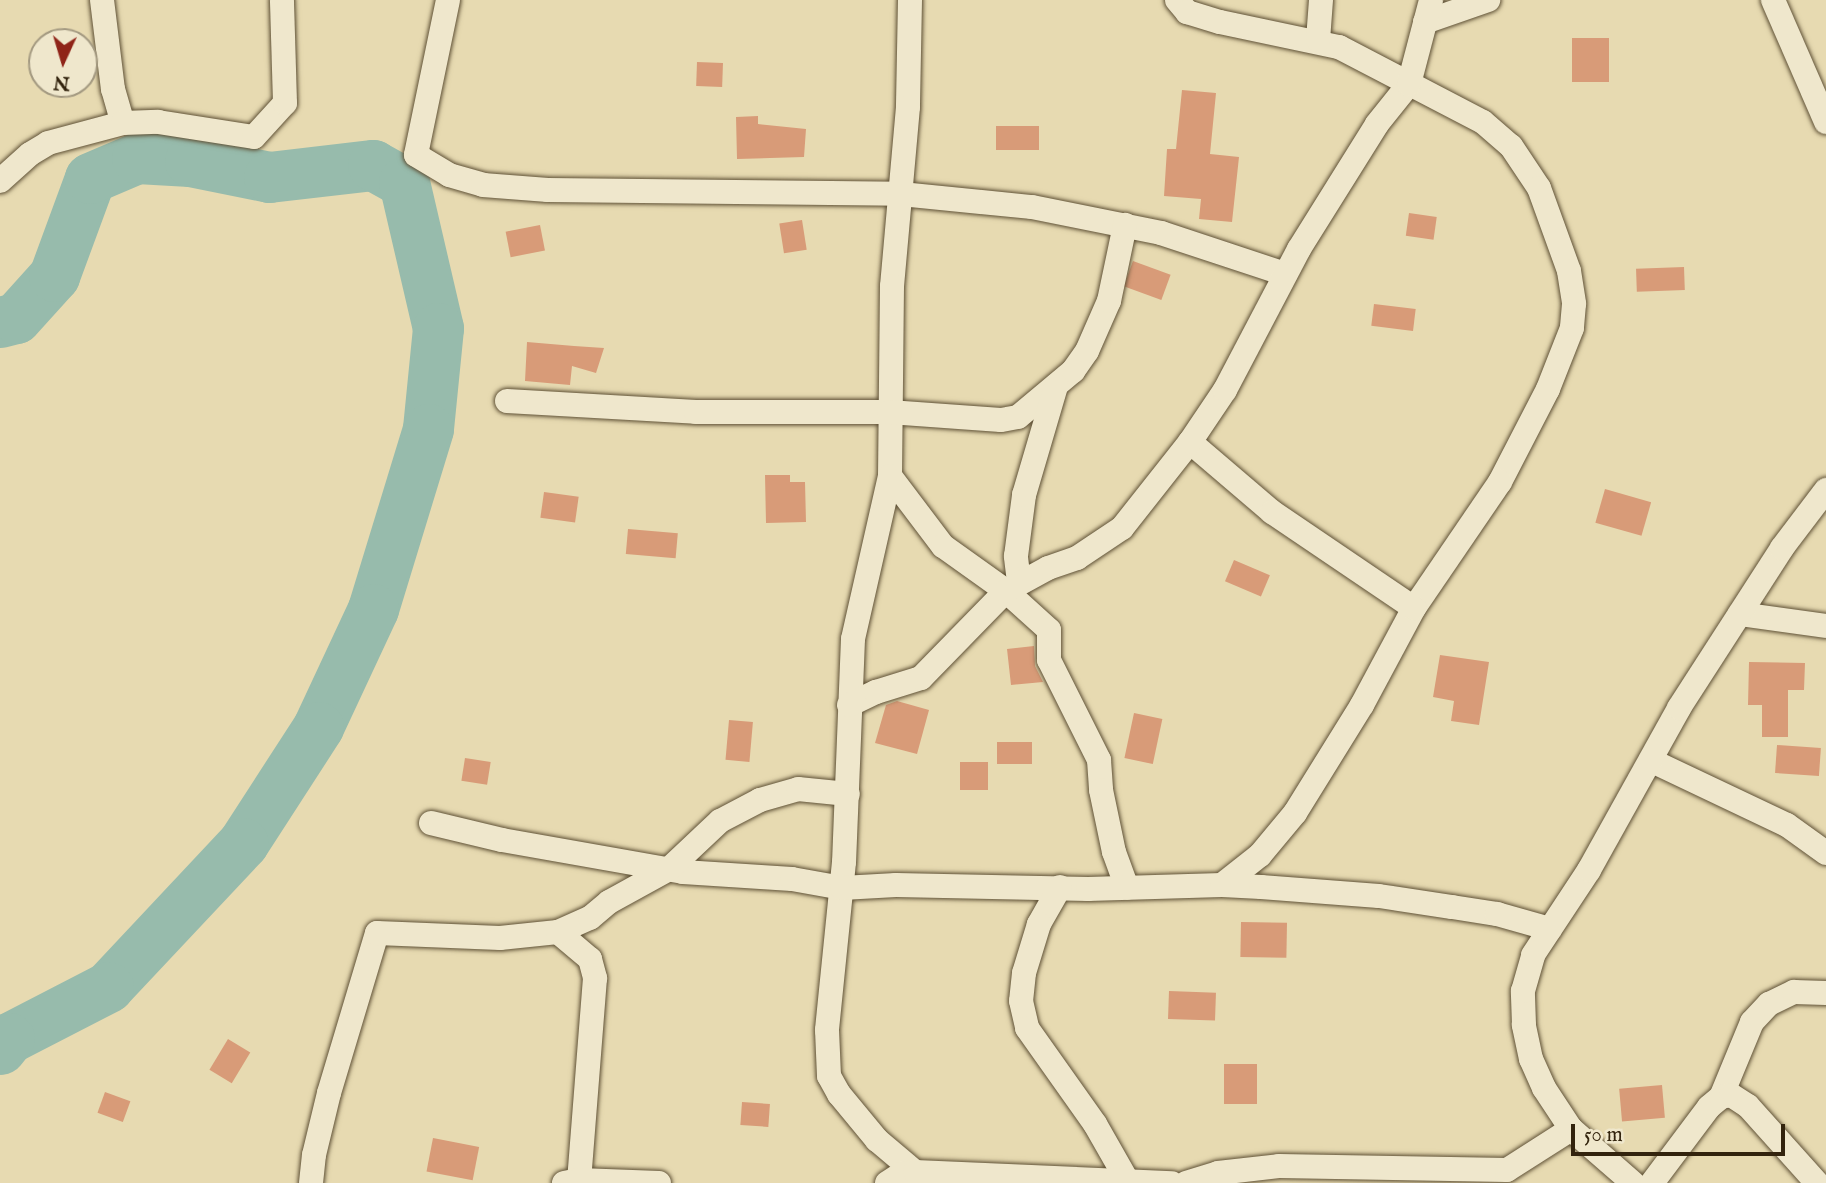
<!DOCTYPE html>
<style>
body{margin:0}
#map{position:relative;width:1826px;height:1183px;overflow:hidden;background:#e7dab1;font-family:"IM FELL English",serif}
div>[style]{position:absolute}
.river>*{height:51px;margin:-25.5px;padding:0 25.5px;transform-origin:25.5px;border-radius:25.5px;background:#97bbac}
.building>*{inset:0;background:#d89b78;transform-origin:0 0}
.roads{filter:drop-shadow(0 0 2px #5f5136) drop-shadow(0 0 2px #5f5136)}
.minor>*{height:24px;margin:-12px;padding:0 12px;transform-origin:12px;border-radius:12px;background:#efe7cc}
span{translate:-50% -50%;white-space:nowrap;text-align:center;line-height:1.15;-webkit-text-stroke:5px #efe7cc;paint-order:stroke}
.north{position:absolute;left:28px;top:28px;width:70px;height:70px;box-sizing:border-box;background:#efe7cc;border:2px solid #a39980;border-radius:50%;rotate:184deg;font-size:19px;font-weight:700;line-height:28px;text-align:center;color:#32230d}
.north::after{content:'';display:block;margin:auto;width:24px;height:32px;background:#8f2418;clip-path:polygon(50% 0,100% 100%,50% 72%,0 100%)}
.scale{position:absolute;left:1571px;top:1124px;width:214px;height:32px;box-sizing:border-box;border:4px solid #32230d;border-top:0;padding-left:9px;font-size:21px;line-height:24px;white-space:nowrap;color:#32230d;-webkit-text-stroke:5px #efe7cc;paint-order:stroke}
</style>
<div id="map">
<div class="river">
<i style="left:0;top:322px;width:16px;rotate:-14deg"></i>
<i style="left:16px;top:318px;width:57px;rotate:-47.9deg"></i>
<i style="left:54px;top:276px;width:104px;rotate:-69.8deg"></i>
<i style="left:90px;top:178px;width:51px;rotate:-23.1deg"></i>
<i style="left:137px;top:158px;width:53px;rotate:3.2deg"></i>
<i style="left:190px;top:161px;width:81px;rotate:11.4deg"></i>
<i style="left:269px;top:177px;width:105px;rotate:-6.6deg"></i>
<i style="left:373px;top:165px;width:35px;rotate:29deg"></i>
<i style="left:404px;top:182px;width:150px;rotate:76.9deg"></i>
<i style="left:438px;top:328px;width:101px;rotate:95.7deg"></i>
<i style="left:428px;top:429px;width:188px;rotate:107deg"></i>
<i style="left:373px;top:609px;width:130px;rotate:115deg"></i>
<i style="left:318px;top:727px;width:138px;rotate:122.9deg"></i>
<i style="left:243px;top:843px;width:197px;rotate:133.2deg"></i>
<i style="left:108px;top:987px;width:111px;rotate:152.7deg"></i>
<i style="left:9px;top:1038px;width:14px;rotate:129deg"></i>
</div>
<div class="building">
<i style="left:1572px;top:38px;width:37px;height:44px"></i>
<i style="left:697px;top:62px;width:26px;height:24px;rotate:2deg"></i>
<i style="clip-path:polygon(1182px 90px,1216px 93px,1210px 154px,1239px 157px,1232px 222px,1199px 219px,1201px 199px,1164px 196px,1167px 149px,1176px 149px)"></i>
<i style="clip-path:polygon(758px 116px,758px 124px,806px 129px,804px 157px,737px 159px,736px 117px)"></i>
<i style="left:1039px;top:126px;width:24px;height:43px;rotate:90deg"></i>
<i style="left:1409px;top:213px;width:28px;height:23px;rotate:8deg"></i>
<i style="left:802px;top:220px;width:30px;height:23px;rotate:81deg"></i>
<i style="left:540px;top:225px;width:26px;height:35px;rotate:79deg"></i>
<i style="left:1133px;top:261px;width:40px;height:27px;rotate:20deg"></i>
<i style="left:1684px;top:267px;width:23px;height:48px;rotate:88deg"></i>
<i style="left:1374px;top:304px;width:42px;height:22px;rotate:7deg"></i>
<i style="clip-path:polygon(527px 342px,574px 346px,604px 348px,596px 373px,572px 366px,570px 385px,525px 381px)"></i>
<i style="clip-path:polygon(765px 475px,790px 475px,790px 482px,805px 482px,806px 522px,766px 523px)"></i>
<i style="left:1605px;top:489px;width:48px;height:35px;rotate:16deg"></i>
<i style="left:544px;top:492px;width:35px;height:26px;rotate:8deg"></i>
<i style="left:628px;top:529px;width:50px;height:25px;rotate:5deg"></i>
<i style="left:1234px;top:560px;width:39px;height:23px;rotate:23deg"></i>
<i style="clip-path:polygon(1034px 646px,1035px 666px,1043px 682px,1011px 685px,1007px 649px)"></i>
<i style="clip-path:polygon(1440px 655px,1489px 662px,1479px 725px,1451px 721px,1454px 701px,1433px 697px)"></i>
<i style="clip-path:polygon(1749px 662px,1805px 663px,1804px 690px,1788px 690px,1788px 737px,1762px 737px,1762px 705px,1748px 705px)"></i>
<i style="clip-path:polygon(897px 701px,929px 710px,917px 754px,875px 743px,886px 705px)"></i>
<i style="left:1134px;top:713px;width:29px;height:46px;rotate:12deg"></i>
<i style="left:729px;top:720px;width:24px;height:40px;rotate:5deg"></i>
<i style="left:997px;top:742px;width:35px;height:22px"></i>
<i style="left:1777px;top:745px;width:44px;height:28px;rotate:4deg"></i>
<i style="left:465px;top:758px;width:26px;height:23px;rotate:9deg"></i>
<i style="left:960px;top:762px;width:28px;height:28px"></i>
<i style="left:1241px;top:922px;width:46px;height:35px;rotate:1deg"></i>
<i style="left:1169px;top:991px;width:47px;height:28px;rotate:2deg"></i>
<i style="left:228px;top:1039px;width:26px;height:36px;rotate:31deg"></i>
<i style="left:1224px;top:1064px;width:33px;height:40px"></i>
<i style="left:1662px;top:1085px;width:33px;height:43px;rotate:85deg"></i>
<i style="left:105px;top:1092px;width:27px;height:22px;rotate:20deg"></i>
<i style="left:742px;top:1102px;width:28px;height:23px;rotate:4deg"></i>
<i style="left:433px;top:1138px;width:47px;height:34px;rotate:11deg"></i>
</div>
<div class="roads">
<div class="minor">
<i style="left:102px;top:0;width:90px;rotate:83deg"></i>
<i style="left:113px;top:89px;width:35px;rotate:74deg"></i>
<i style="left:448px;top:0;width:158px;rotate:101.7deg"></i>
<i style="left:416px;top:155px;width:39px;rotate:31deg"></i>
<i style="left:449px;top:175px;width:35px;rotate:16deg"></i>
<i style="left:483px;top:185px;width:65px;rotate:4.4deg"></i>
<i style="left:548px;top:190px;width:353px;rotate:0.6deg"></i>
<i style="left:901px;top:194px;width:132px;rotate:5.7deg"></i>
<i style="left:1032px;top:207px;width:132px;rotate:11.4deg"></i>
<i style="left:1161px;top:233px;width:131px;rotate:18.3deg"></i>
<i style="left:910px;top:0;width:107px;rotate:91.1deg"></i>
<i style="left:908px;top:107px;width:180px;rotate:95.1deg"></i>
<i style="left:892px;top:286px;width:190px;rotate:90.6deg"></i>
<i style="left:890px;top:476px;width:167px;rotate:102.8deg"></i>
<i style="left:853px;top:639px;width:223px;rotate:92.3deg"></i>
<i style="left:844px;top:862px;width:169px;rotate:95.8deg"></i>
<i style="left:827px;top:1030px;width:46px;rotate:87.5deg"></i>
<i style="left:829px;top:1076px;width:21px;rotate:61deg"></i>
<i style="left:839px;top:1094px;width:60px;rotate:50.4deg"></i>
<i style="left:877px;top:1140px;width:50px;rotate:40.1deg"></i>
<i style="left:1177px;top:0;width:16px;rotate:50deg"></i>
<i style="left:1187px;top:12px;width:34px;rotate:17deg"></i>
<i style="left:1220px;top:22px;width:122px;rotate:11.9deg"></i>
<i style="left:1339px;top:47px;width:162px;rotate:27.5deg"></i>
<i style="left:1483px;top:122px;width:37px;rotate:41deg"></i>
<i style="left:1511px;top:146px;width:50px;rotate:56.3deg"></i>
<i style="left:1539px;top:188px;width:88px;rotate:70.1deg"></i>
<i style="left:1569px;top:271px;width:33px;rotate:81deg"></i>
<i style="left:1574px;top:304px;width:24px;rotate:95deg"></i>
<i style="left:1572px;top:328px;width:66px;rotate:111.5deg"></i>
<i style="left:1548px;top:389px;width:105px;rotate:117.3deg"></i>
<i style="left:1500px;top:482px;width:153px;rotate:124.3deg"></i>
<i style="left:1414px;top:608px;width:110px;rotate:118.2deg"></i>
<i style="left:1362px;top:705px;width:127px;rotate:121.8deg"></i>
<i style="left:1295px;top:813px;width:55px;rotate:129.8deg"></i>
<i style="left:1260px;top:855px;width:48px;rotate:141.7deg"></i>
<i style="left:1773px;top:0;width:133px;rotate:66.5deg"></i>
<i style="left:1425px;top:22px;width:67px;rotate:-19.2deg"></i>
<i style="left:1318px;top:40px;width:40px;rotate:-85.7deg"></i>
<i style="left:0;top:181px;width:40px;rotate:-42deg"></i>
<i style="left:30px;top:154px;width:21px;rotate:-31deg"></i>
<i style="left:48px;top:143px;width:78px;rotate:-14.9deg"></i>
<i style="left:123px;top:123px;width:35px;rotate:-2deg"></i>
<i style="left:158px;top:122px;width:97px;rotate:8.9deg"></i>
<i style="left:254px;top:137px;width:46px;rotate:-47.6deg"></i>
<i style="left:285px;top:103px;width:103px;rotate:-91.7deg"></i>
<i style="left:507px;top:401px;width:189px;rotate:3.3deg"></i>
<i style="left:696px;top:412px;width:193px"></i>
<i style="left:889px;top:412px;width:112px;rotate:4.1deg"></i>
<i style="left:1001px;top:420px;width:17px;rotate:-10deg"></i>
<i style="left:1018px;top:417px;width:72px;rotate:-39.9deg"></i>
<i style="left:1073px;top:371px;width:24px;rotate:-55deg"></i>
<i style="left:1087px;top:351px;width:55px;rotate:-66.3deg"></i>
<i style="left:1109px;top:301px;width:78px;rotate:-78.1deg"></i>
<i style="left:1190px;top:442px;width:108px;rotate:40.5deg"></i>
<i style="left:1272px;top:512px;width:171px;rotate:34.1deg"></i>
<i style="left:890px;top:476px;width:88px;rotate:52.9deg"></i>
<i style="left:943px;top:546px;width:77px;rotate:35.5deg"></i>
<i style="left:1006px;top:591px;width:58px;rotate:42.2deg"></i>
<i style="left:1049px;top:630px;width:30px;rotate:90deg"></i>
<i style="left:1049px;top:660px;width:112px;rotate:63.4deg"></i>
<i style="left:1099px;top:760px;width:30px;rotate:86deg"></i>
<i style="left:1101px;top:790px;width:63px;rotate:78.2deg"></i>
<i style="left:1114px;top:852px;width:38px;rotate:70deg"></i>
<i style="left:1019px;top:582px;width:26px;rotate:-97deg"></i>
<i style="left:1016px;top:556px;width:62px;rotate:-82.5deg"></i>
<i style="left:1024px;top:495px;width:114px;rotate:-73.6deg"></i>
<i style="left:1740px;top:614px;width:87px;rotate:7.9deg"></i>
<i style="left:849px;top:705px;width:30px;rotate:-26deg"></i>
<i style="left:876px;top:692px;width:47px;rotate:-17.3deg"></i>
<i style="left:921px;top:678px;width:122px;rotate:-45.7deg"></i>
<i style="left:1006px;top:591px;width:48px;rotate:-28.7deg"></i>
<i style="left:1048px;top:568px;width:31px;rotate:-19deg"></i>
<i style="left:1077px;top:558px;width:54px;rotate:-33.7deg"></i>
<i style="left:1122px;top:528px;width:110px;rotate:-51.7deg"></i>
<i style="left:1190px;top:442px;width:63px;rotate:-56.1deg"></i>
<i style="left:1225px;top:390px;width:159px;rotate:-62.3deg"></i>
<i style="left:1299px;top:249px;width:147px;rotate:-58deg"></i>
<i style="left:1377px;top:124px;width:51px;rotate:-51.3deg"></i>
<i style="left:1409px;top:84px;width:87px;rotate:-75.3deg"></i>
<i style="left:1652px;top:761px;width:149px;rotate:25.4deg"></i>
<i style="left:1787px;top:825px;width:48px;rotate:35.7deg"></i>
<i style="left:431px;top:823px;width:73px;rotate:13.5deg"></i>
<i style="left:502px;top:840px;width:184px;rotate:10deg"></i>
<i style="left:683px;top:872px;width:109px;rotate:3.7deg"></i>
<i style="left:792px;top:879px;width:51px;rotate:10.2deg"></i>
<i style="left:842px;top:888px;width:54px;rotate:-3.2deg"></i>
<i style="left:896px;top:885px;width:192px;rotate:1.2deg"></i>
<i style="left:1088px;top:889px;width:134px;rotate:-1.7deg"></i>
<i style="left:1222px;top:885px;width:39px;rotate:3deg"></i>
<i style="left:1261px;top:887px;width:118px;rotate:4.4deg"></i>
<i style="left:1379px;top:896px;width:74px;rotate:8.6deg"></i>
<i style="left:1452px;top:907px;width:46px;rotate:8.8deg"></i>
<i style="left:1497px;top:914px;width:55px;rotate:15.8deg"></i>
<i style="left:1060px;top:887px;width:43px;rotate:119.6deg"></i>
<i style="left:1039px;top:924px;width:51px;rotate:107deg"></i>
<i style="left:1024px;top:973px;width:28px;rotate:96deg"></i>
<i style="left:1021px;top:1001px;width:28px;rotate:77deg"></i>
<i style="left:1027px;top:1028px;width:118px;rotate:54.7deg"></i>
<i style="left:1095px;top:1124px;width:64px;rotate:60.3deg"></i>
<i style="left:558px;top:932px;width:42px;rotate:40.2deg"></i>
<i style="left:590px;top:959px;width:20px;rotate:75deg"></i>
<i style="left:595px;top:978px;width:206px;rotate:94.5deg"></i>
<i style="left:1721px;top:1097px;width:81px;rotate:-67.5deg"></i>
<i style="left:1752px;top:1022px;width:25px;rotate:-47deg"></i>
<i style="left:1769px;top:1004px;width:28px;rotate:-26deg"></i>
<i style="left:1794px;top:992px;width:32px;rotate:2deg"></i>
<i style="left:311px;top:1183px;width:28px;rotate:-84deg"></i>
<i style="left:314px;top:1155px;width:64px;rotate:-76.4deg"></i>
<i style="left:329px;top:1093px;width:167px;rotate:-73.3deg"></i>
<i style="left:377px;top:933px;width:123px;rotate:2.3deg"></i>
<i style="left:500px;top:938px;width:58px;rotate:-5.9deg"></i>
<i style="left:558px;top:932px;width:35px;rotate:-24deg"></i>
<i style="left:590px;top:918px;width:25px;rotate:-40deg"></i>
<i style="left:609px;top:902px;width:68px;rotate:-28.8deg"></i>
<i style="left:669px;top:869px;width:70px;rotate:-43.3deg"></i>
<i style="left:720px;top:821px;width:45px;rotate:-27.7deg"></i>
<i style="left:760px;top:800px;width:40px;rotate:-16deg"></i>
<i style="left:798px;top:789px;width:50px;rotate:5.7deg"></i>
<i style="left:564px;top:1183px;width:15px;rotate:-11deg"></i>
<i style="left:579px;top:1180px;width:80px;rotate:2.1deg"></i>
<i style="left:887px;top:1183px;width:17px;rotate:-33deg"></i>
<i style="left:901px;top:1174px;width:14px;rotate:-8deg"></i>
<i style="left:915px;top:1172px;width:257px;rotate:2.5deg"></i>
<i style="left:1186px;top:1183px;width:34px;rotate:-17deg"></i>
<i style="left:1218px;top:1173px;width:61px;rotate:-6.5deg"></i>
<i style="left:1279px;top:1166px;width:228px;rotate:1deg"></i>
<i style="left:1507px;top:1170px;width:76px;rotate:-32.6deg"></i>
<i style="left:1633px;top:1183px;width:82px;rotate:-138.9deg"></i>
<i style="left:1571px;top:1129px;width:49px;rotate:-123.4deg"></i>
<i style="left:1544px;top:1088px;width:32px;rotate:-114deg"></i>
<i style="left:1531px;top:1059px;width:35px;rotate:-102deg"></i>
<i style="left:1524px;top:1025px;width:34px;rotate:-92deg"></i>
<i style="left:1523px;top:991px;width:37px;rotate:-74deg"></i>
<i style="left:1533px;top:955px;width:102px;rotate:-56.6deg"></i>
<i style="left:1589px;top:870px;width:185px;rotate:-60.9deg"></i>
<i style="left:1679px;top:708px;width:190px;rotate:-57.2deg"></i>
<i style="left:1782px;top:548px;width:73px;rotate:-52.8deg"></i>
<i style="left:1652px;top:1183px;width:95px;rotate:-53.1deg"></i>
<i style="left:1709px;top:1107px;width:16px;rotate:-40deg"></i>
<i style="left:1721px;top:1097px;width:10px;rotate:-11deg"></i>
<i style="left:1731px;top:1095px;width:20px;rotate:33deg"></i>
<i style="left:1748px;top:1106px;width:103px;rotate:48.1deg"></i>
</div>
</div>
<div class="north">N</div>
<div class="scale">50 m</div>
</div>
